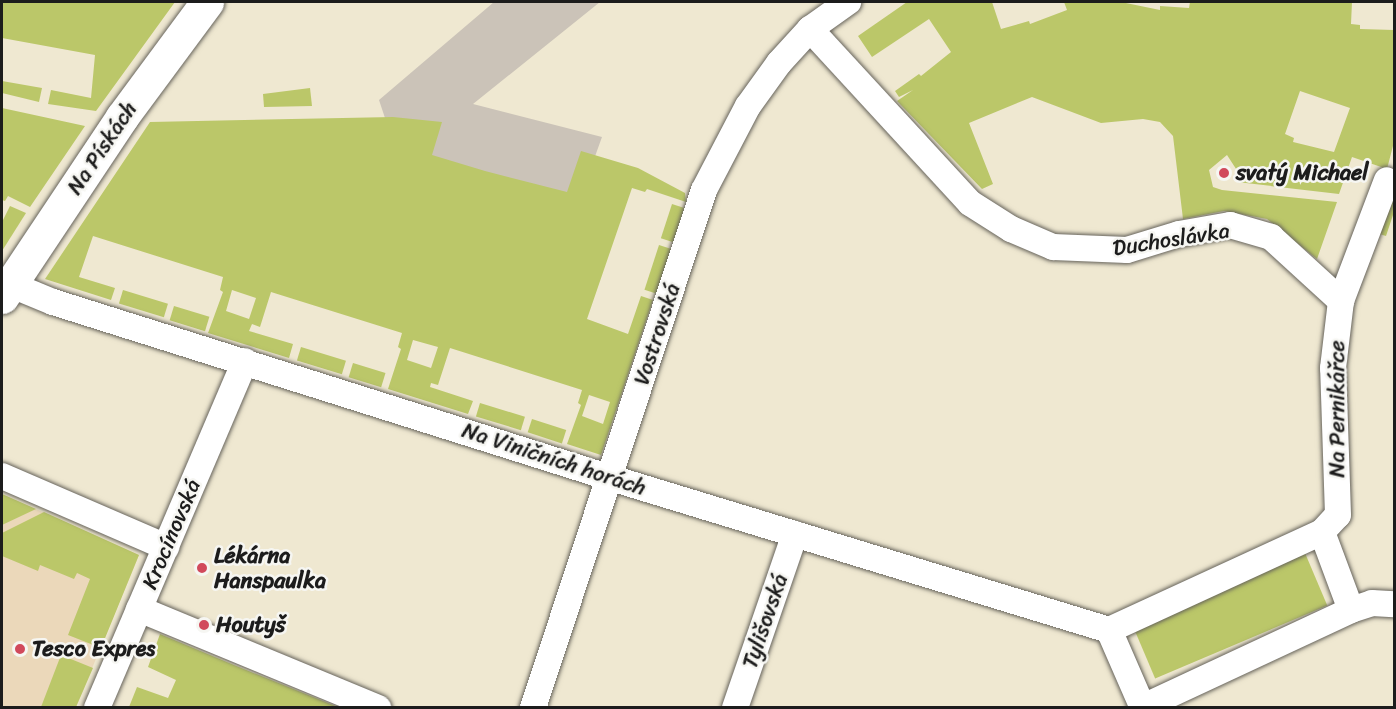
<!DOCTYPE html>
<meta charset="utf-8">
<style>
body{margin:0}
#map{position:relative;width:1396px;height:709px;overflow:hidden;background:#efe8d1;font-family:Sriracha,sans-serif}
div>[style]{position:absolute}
.built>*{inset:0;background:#ebd8ba}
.industrial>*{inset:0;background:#cbc3b8}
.green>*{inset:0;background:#bbc769;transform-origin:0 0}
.roads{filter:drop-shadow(0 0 2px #66635b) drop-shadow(0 0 2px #66635b)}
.street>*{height:26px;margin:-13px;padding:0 13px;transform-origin:13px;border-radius:13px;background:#fff}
.secondary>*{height:33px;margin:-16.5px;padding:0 16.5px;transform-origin:16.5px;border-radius:16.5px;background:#fff}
.dots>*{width:16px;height:16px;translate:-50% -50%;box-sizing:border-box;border:3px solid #f6f6f2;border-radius:50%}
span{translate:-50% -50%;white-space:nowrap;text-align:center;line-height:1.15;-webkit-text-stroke:5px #f6f6f2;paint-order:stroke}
.street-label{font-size:22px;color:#1c1c1c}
.poi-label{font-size:22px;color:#1c1c1c;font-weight:700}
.left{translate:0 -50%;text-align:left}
.frame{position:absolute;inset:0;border:3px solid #1c1c1c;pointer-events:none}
</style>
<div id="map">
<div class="built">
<i style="clip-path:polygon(2px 494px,139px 555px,76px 707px,2px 707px)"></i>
</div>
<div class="industrial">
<i style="clip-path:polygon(494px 2px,600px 2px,473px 104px,602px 137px,576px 209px,413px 162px,388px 127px,379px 100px)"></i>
</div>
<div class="green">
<i style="clip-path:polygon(2px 2px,175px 2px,96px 111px,48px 104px,51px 90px,91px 98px,95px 55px,2px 38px)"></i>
<i style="clip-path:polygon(evenodd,907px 2px,992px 2px,1001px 29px,1029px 21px,1030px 24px,1067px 10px,1064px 2px,1121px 2px,1160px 10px,1160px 6px,1189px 8px,1190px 2px,1352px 2px,1351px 24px,1360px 25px,1360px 29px,1394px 30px,1394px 26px,1394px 142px,1387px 169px,1352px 157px,1339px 194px,1237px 182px,1240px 175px,1227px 155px,1209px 170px,1213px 187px,1222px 190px,1337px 202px,1317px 259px,1267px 219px,1224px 211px,1183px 219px,1173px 136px,1160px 122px,1143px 119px,1101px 123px,1032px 97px,969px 123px,993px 184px,982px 189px,897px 101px,913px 90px,899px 97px,895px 91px,919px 74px,921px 76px,951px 52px,929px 19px,872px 57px,858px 36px,907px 2px,1300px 91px,1350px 108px,1334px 152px,1293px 142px,1294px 138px,1285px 134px,1300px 91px)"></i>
<i style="clip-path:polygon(2px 81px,42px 88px,39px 102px,2px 93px)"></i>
<i style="clip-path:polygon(310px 88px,312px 106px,264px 107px,263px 94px)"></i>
<i style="clip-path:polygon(2px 108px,85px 126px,30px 207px,8px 196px,5px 201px,2px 200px)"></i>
<i style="clip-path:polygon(evenodd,393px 117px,442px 122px,432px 155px,485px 171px,567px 192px,581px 151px,638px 168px,685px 193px,686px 202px,647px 189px,645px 192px,632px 188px,587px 319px,628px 334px,641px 296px,653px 300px,601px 455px,567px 444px,581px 405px,578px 403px,582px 390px,450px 348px,438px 385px,431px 383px,430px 387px,473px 401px,468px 414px,388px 389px,401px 349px,398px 347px,402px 333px,271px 292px,260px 327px,252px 324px,249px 331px,293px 344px,289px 358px,208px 333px,223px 292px,220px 290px,223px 277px,93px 236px,79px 277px,115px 288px,111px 300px,45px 279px,150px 122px,393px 117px,232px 290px,256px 298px,249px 319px,226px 311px,232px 290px,393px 117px,413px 340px,438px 347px,431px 368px,407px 360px,413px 340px,393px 117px,589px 395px,610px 402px,603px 424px,582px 416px,589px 395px)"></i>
<i style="clip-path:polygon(1394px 181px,1394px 212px,1386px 236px,1373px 232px)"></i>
<i style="left:672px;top:204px;width:13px;height:36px;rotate:18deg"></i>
<i style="clip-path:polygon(10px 206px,26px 213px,2px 251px,2px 222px)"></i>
<i style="left:659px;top:245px;width:13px;height:47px;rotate:18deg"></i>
<i style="left:123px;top:290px;width:47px;height:14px;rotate:17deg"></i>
<i style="left:174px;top:306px;width:37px;height:15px;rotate:17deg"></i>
<i style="left:301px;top:347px;width:47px;height:14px;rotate:17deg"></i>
<i style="left:353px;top:363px;width:34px;height:15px;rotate:17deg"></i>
<i style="left:480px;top:403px;width:47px;height:14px;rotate:17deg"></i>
<i style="left:532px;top:419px;width:36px;height:14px;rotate:18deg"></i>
<i style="clip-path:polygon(2px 494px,36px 509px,2px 525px)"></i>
<i style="clip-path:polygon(44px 512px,139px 555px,101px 648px,68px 635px,90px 579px,77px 573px,74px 579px,40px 565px,38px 571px,2px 556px,2px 533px)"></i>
<i style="left:1305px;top:553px;width:57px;height:187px;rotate:67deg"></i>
<i style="clip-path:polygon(160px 634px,234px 665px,338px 707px,129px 707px,137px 687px,168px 698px,176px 680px,148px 667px)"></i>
<i style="clip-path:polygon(61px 655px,93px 668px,76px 707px,41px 707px)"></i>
</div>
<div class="roads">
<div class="street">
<i style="left:810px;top:29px;width:236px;rotate:47.4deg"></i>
<i style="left:970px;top:203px;width:49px;rotate:32.4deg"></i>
<i style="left:1011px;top:229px;width:46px;rotate:23.2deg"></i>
<i style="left:1053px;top:247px;width:74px;rotate:2.3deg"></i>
<i style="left:1127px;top:250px;width:54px;rotate:-17.1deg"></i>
<i style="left:1179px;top:234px;width:52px;rotate:-10deg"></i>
<i style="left:1230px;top:225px;width:43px;rotate:16.3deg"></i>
<i style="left:1271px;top:237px;width:95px;rotate:42.4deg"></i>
<i style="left:2px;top:281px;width:55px;rotate:22.4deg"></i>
<i style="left:53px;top:302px;width:585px;rotate:17.51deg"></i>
<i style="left:611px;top:478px;width:521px;rotate:16.97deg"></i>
<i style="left:2px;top:476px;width:179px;rotate:23.4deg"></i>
<i style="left:1322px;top:532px;width:83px;rotate:69.6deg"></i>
<i style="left:139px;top:609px;width:259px;rotate:22.5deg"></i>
<i style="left:1109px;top:630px;width:234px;rotate:-24.7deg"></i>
<i style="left:1322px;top:532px;width:23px;rotate:-47deg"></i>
<i style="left:1338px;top:515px;width:147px;rotate:-91.9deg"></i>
<i style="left:1333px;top:368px;width:67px;rotate:-83.2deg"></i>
<i style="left:1341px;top:301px;width:129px;rotate:-69.2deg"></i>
<i style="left:1109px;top:630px;width:83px;rotate:66.5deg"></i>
<i style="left:97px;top:708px;width:377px;rotate:-66.9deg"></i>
<i style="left:533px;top:708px;width:545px;rotate:-71.73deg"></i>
<i style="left:704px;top:190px;width:95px;rotate:-62.4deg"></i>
<i style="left:748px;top:106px;width:53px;rotate:-54.2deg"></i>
<i style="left:779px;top:63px;width:46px;rotate:-47.6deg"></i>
<i style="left:810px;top:29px;width:47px;rotate:-35.4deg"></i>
<i style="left:735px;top:708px;width:184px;rotate:-71deg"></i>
<i style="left:1141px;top:708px;width:232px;rotate:-25deg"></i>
<i style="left:1351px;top:610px;width:22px;rotate:-18deg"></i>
<i style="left:1372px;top:603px;width:22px;rotate:3deg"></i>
</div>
<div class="secondary">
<i style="left:2px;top:297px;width:216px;rotate:-56.3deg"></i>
<i style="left:122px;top:117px;width:143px;rotate:-53.5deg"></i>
</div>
</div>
<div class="dots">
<i style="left:1224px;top:173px;background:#d1495b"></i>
<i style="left:202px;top:568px;background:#d1495b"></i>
<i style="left:204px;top:625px;background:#d1495b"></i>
<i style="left:20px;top:649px;background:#d1495b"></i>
</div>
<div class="street-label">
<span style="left:102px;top:148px;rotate:-56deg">Na Pískách</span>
<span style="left:1171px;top:239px;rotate:-9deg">Duchoslávka</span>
<span style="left:657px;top:334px;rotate:-72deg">Vostrovská</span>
<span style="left:1337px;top:409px;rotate:-90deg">Na Pernikářce</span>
<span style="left:554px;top:459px;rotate:18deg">Na Viničních horách</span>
<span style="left:171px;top:534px;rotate:-67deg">Krocínovská</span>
<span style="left:765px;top:621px;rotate:-71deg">Tylišovská</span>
</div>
<div class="poi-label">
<span class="left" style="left:1236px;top:173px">svatý Michael</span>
<span class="left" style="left:214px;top:568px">Lékárna<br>Hanspaulka</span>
<span class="left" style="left:216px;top:625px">Houtyš</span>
<span class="left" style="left:32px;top:649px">Tesco Expres</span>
</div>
<div class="frame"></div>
</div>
